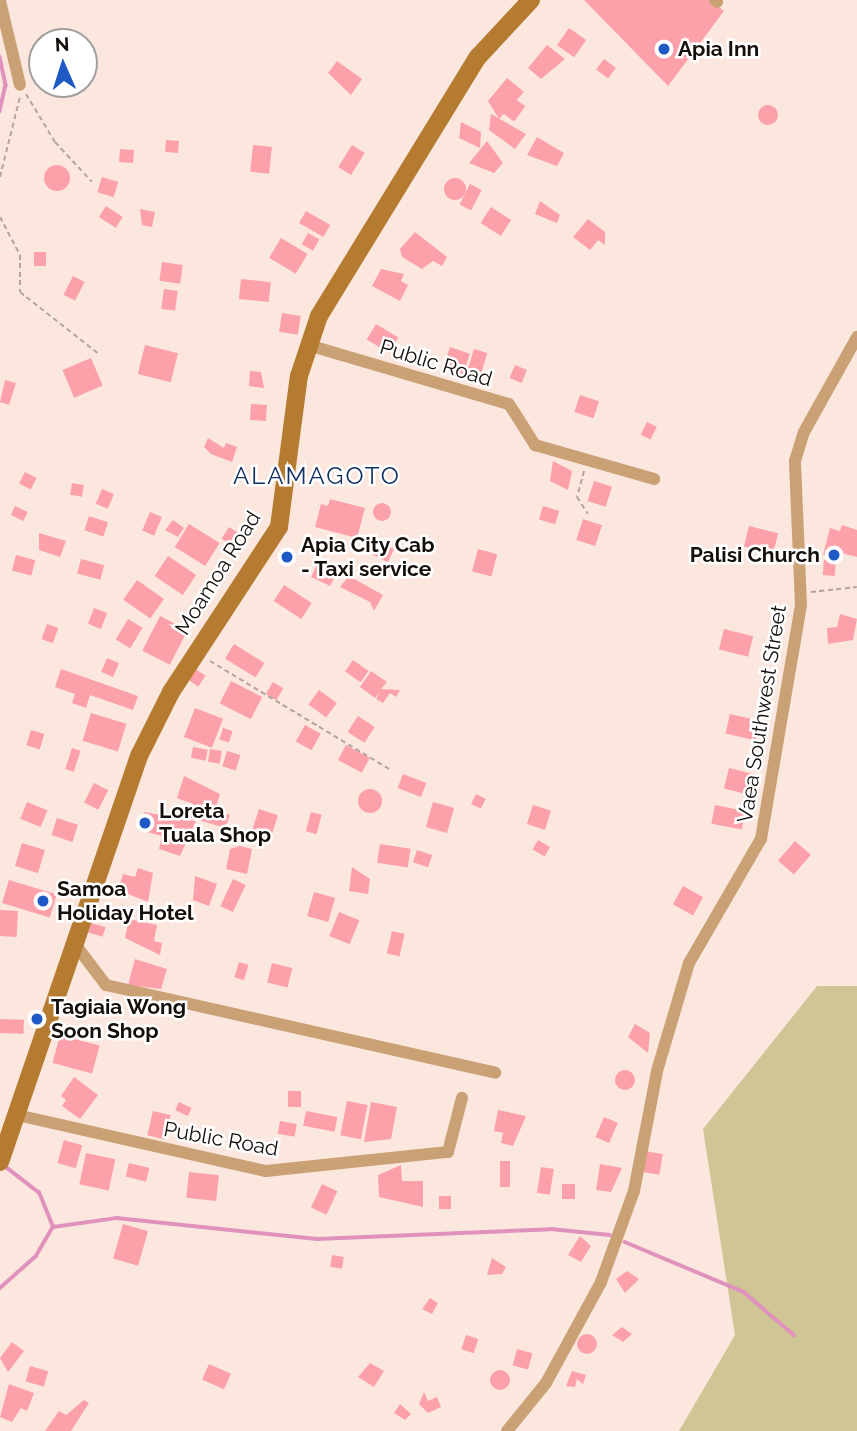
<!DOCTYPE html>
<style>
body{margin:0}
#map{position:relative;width:857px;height:1431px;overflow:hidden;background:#fce7df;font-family:Raleway,sans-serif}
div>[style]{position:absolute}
.green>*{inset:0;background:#d0c695}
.stream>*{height:3.5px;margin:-1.75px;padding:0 1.75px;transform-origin:1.75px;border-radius:1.75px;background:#e092bd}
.building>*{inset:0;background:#fca1aa;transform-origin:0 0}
.round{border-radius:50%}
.path>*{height:2px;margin-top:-1px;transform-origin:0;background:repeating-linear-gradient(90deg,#b4a49d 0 5px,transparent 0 8.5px)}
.street>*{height:12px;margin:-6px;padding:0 6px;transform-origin:6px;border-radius:6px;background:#c9a175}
.secondary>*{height:18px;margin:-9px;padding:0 9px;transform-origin:9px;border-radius:9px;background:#b57b30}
.dots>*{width:19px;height:19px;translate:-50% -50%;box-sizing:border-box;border:4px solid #fff;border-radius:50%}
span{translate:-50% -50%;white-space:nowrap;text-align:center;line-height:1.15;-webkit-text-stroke:5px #fff;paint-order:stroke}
.poi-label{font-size:21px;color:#150f0c;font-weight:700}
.left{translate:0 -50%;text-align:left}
.right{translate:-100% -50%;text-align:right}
.street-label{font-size:21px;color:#150f0c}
.quarter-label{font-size:24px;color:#122f64;letter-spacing:2px}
.north{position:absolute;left:28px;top:28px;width:70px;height:70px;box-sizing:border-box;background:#fff;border:2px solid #a19f9e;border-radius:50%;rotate:357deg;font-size:19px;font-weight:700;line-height:28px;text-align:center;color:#150f0c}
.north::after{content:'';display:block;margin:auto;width:24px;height:32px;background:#1f59c5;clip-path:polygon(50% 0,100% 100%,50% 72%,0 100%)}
</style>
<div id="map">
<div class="green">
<i style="clip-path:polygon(817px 986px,857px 986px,857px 1431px,679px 1431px,735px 1335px,703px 1129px)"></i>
</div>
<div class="stream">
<i style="left:0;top:57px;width:29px;rotate:78deg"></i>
<i style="left:6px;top:85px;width:27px;rotate:103deg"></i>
<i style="left:53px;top:1227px;width:65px;rotate:-8deg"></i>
<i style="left:117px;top:1218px;width:201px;rotate:6deg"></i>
<i style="left:317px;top:1239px;width:234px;rotate:-2.4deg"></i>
<i style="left:551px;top:1229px;width:59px;rotate:5.8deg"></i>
<i style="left:625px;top:1242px;width:129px;rotate:22.8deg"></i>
<i style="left:744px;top:1292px;width:66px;rotate:40.7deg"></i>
<i style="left:0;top:1288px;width:48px;rotate:-41.6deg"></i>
<i style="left:36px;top:1256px;width:34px;rotate:-60deg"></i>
<i style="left:53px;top:1227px;width:37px;rotate:-112deg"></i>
<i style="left:39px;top:1193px;width:44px;rotate:-142.4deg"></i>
</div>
<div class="building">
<i style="clip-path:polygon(584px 0,710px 0,724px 11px,668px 86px)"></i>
<i style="left:569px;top:28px;width:21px;height:21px;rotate:35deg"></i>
<i style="clip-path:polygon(547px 45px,565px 59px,541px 79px,528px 68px)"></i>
<i style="left:604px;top:59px;width:15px;height:13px;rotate:37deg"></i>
<i style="clip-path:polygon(337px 61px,362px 79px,351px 95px,328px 73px)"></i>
<i style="clip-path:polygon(507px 78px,524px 92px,499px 119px,488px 101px)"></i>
<i style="left:514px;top:98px;width:14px;height:19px;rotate:36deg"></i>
<i class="round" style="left:758px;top:105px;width:20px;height:20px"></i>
<i style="clip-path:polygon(491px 114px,526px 134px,515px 149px,489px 130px)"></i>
<i style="clip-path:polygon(461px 122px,481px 132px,480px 148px,459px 138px)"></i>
<i style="clip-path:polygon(537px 137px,564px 153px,557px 166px,527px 155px)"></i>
<i style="left:166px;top:140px;width:13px;height:12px;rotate:4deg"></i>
<i style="clip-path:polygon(487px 141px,503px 163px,494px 173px,469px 163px)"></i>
<i style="left:253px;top:145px;width:19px;height:27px;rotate:6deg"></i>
<i style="left:352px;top:145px;width:15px;height:26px;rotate:32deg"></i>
<i style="left:120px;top:149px;width:14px;height:13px;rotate:4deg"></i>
<i class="round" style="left:44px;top:165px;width:26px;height:26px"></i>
<i style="left:102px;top:177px;width:17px;height:16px;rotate:17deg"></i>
<i class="round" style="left:444px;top:178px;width:22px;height:22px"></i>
<i style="left:470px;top:184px;width:13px;height:23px;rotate:27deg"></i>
<i style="clip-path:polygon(540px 201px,560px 215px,557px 223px,535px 214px)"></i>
<i style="left:106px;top:206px;width:20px;height:13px;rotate:33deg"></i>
<i style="left:491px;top:207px;width:24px;height:19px;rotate:33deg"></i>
<i style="clip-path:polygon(140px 209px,155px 212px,152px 227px,142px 225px)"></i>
<i style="left:306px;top:211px;width:28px;height:14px;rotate:30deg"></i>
<i style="clip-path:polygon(588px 219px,605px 232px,605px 245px,598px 240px,590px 250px,573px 237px)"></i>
<i style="clip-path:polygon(415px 232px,447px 257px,442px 266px,433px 261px,422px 269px,402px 257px,400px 249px)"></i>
<i style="left:308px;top:233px;width:13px;height:13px;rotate:29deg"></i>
<i style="left:281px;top:238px;width:31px;height:23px;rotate:31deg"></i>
<i style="left:34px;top:252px;width:12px;height:14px"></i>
<i style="left:162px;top:262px;width:21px;height:19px;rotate:8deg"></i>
<i style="clip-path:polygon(381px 269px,404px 274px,401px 281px,408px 285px,400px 301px,372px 286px)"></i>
<i style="left:73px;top:276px;width:13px;height:21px;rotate:27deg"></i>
<i style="left:241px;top:279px;width:30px;height:20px;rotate:6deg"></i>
<i style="left:164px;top:289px;width:14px;height:20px;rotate:8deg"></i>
<i style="left:282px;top:313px;width:19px;height:19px;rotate:9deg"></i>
<i style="left:376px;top:324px;width:26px;height:18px;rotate:31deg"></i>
<i style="left:145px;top:345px;width:34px;height:30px;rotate:14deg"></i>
<i style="left:450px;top:347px;width:21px;height:22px;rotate:19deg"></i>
<i style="left:474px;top:349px;width:14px;height:22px;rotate:17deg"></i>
<i style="left:91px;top:358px;width:30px;height:31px;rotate:67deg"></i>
<i style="left:515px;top:365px;width:13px;height:14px;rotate:23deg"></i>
<i style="clip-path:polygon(250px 371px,261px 372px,264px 388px,249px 386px)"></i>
<i style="clip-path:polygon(5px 380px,16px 383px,9px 405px,0 402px)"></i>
<i style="left:580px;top:395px;width:20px;height:18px;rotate:18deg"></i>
<i style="left:251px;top:404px;width:16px;height:16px;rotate:4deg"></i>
<i style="left:647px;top:422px;width:11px;height:14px;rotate:27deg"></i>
<i style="clip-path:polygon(208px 438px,224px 448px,226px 443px,237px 447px,232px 462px,211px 454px,204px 447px)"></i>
<i style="clip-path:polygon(553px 461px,572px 471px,568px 490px,550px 481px)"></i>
<i style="left:25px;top:472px;width:13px;height:13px;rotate:27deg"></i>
<i style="left:594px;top:481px;width:19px;height:21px;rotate:18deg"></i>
<i style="left:72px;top:483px;width:12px;height:12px;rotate:9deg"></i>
<i style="left:102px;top:489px;width:13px;height:16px;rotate:23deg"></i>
<i style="clip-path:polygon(330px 499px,365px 508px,357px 538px,315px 527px,321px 504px,328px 506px)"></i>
<i class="round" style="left:373px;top:503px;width:18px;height:18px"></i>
<i style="left:15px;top:506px;width:14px;height:10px;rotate:25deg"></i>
<i style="left:543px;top:506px;width:17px;height:14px;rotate:17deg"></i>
<i style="left:150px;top:512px;width:13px;height:20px;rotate:23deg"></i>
<i style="left:89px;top:516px;width:20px;height:15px;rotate:18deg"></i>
<i style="left:583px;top:519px;width:20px;height:22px;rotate:18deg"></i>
<i style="clip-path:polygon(173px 520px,184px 528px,178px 537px,165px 530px)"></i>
<i style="left:189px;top:524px;width:36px;height:27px;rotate:32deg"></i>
<i style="clip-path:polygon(842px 525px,857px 530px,857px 557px,834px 551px,832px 558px,823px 555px,830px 528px,840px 531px)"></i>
<i style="left:749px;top:526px;width:30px;height:21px;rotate:14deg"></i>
<i style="left:229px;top:527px;width:15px;height:14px;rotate:32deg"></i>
<i style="clip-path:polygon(39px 533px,66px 541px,60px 557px,39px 550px)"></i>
<i style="clip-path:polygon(379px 542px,394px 549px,388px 562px,367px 552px)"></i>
<i style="left:478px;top:549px;width:20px;height:23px;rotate:15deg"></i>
<i style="left:16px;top:555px;width:20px;height:16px;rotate:15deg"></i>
<i style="left:168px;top:556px;width:34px;height:24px;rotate:34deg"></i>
<i style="left:320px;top:558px;width:21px;height:21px;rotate:25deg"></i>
<i style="left:81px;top:559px;width:24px;height:15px;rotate:15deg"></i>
<i style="left:824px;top:560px;width:12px;height:15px;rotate:5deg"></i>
<i style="clip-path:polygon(349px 576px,383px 595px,374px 611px,370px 602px,340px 587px)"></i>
<i style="left:137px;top:580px;width:33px;height:24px;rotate:35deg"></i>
<i style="left:284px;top:585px;width:33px;height:19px;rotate:33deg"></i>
<i style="left:94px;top:608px;width:14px;height:17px;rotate:21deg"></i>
<i style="clip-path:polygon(840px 614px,857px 619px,853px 640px,828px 644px,827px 628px,837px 627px)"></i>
<i style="left:160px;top:616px;width:31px;height:39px;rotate:27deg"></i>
<i style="left:128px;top:619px;width:17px;height:24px;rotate:31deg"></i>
<i style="left:47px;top:624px;width:12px;height:16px;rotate:20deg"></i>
<i style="left:724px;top:629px;width:30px;height:21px;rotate:14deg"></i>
<i style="left:234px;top:644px;width:36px;height:17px;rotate:32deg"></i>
<i style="left:107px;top:658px;width:13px;height:15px;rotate:23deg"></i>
<i style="left:353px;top:660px;width:19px;height:14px;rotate:35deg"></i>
<i style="left:194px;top:668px;width:14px;height:13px;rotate:34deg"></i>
<i style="clip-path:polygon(61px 669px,138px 696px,133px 710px,90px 695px,86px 708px,72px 703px,75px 694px,55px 687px)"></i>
<i style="clip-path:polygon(371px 671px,387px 682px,381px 689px,400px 690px,396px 697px,390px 693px,383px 703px,376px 699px,380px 692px,375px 698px,360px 687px)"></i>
<i style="left:231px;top:681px;width:35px;height:25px;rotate:27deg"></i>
<i style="left:273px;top:682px;width:12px;height:14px;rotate:31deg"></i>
<i style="left:319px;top:690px;width:22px;height:18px;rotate:36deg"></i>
<i style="left:195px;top:708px;width:30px;height:31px;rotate:21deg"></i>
<i style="left:91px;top:713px;width:37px;height:29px;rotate:17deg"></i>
<i style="left:730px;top:714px;width:31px;height:20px;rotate:13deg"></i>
<i style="left:358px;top:716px;width:20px;height:19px;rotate:33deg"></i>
<i style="left:305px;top:725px;width:18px;height:19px;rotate:29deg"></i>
<i style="left:223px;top:728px;width:10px;height:12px;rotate:17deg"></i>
<i style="left:31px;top:730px;width:14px;height:16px;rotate:17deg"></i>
<i style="left:346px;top:745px;width:27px;height:17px;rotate:28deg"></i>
<i style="left:193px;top:747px;width:15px;height:11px;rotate:11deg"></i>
<i style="left:72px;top:748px;width:9px;height:22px;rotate:18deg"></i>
<i style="left:210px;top:749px;width:12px;height:13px;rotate:9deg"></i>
<i style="left:227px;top:751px;width:14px;height:16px;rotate:17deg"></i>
<i style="left:729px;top:768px;width:30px;height:21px;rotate:14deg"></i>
<i style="left:403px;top:774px;width:25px;height:15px;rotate:21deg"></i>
<i style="clip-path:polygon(184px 776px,220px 794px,215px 810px,230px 815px,225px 828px,189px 817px,193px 804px,177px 798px)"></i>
<i style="left:94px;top:783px;width:16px;height:22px;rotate:27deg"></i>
<i class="round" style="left:358px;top:789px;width:24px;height:24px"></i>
<i style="left:476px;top:794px;width:11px;height:11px;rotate:27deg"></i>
<i style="left:27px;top:802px;width:22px;height:18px;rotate:22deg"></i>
<i style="left:433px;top:802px;width:22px;height:26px;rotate:16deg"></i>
<i style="left:533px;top:805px;width:19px;height:20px;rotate:18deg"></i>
<i style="left:715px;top:805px;width:31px;height:19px;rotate:11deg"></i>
<i style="left:259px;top:809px;width:20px;height:26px;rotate:18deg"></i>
<i style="clip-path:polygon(144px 812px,196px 821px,180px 856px,159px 849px,162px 836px,139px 830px)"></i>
<i style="left:311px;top:812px;width:11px;height:20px;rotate:15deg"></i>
<i style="left:57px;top:818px;width:22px;height:18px;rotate:18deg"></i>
<i style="left:538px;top:840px;width:14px;height:11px;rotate:30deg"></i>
<i style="left:795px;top:841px;width:21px;height:26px;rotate:41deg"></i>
<i style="left:22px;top:843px;width:24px;height:24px;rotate:17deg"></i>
<i style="left:380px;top:844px;width:31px;height:19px;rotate:9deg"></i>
<i style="clip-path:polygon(240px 846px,252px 849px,247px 874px,226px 869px,230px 849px)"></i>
<i style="left:417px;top:850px;width:16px;height:13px;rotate:18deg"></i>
<i style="clip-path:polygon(352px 867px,370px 879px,368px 894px,349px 891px)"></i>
<i style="clip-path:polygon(138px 868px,153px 873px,148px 902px,118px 890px,123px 874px,135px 877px)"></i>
<i style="clip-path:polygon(195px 876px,217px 884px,209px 906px,193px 900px)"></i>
<i style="left:233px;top:879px;width:14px;height:30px;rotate:25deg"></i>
<i style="left:9px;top:880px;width:50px;height:24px;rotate:17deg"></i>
<i style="left:683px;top:886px;width:23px;height:21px;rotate:29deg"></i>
<i style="left:314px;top:892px;width:22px;height:25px;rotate:16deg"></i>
<i style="left:0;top:910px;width:18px;height:26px;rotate:3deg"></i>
<i style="left:339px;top:912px;width:22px;height:26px;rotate:22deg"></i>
<i style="clip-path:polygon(129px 919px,157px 925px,154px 941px,162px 943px,160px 955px,125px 938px)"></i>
<i style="left:91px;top:923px;width:15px;height:10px;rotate:16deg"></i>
<i style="left:392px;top:931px;width:13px;height:23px;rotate:13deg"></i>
<i style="clip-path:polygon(135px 959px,167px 969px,161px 989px,128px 985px)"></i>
<i style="left:239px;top:962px;width:10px;height:16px;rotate:17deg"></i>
<i style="left:272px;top:963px;width:21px;height:20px;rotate:14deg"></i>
<i style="left:0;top:1019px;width:24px;height:14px;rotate:2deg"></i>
<i style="clip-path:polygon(635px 1024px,650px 1033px,648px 1053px,628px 1037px)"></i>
<i style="left:60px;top:1035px;width:41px;height:29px;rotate:15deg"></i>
<i class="round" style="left:615px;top:1070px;width:20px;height:20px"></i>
<i style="clip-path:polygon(74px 1077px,98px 1095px,80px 1119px,62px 1106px,66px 1100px,61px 1096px)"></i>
<i style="left:288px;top:1091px;width:13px;height:16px"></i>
<i style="left:347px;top:1101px;width:21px;height:35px;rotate:11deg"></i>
<i style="left:179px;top:1102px;width:14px;height:9px;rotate:25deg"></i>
<i style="clip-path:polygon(371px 1102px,397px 1107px,391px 1139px,364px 1142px)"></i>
<i style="clip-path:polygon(498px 1110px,526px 1116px,513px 1146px,501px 1143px,503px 1133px,494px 1131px)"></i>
<i style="left:153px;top:1111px;width:18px;height:25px;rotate:13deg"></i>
<i style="left:306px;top:1111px;width:32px;height:15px;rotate:11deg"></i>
<i style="left:604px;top:1117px;width:15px;height:22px;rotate:23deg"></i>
<i style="left:280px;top:1121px;width:17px;height:13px;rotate:10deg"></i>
<i style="left:64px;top:1140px;width:19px;height:24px;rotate:16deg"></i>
<i style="left:644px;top:1151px;width:19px;height:21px;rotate:9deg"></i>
<i style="left:86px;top:1153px;width:30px;height:32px;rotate:12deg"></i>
<i style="left:500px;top:1161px;width:10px;height:26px"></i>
<i style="left:129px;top:1163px;width:21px;height:14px;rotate:14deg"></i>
<i style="clip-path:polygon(600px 1164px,622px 1168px,611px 1192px,596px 1190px)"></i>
<i style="clip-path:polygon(401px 1165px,402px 1181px,423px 1181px,423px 1207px,379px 1197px,378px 1175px)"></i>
<i style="left:541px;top:1167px;width:13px;height:26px;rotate:9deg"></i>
<i style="left:189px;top:1172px;width:30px;height:26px;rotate:6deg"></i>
<i style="left:322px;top:1184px;width:17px;height:26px;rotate:25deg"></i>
<i style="left:562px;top:1184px;width:13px;height:15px"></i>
<i style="left:439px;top:1196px;width:12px;height:13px"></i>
<i style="left:123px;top:1224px;width:26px;height:36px;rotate:16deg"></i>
<i style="clip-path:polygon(580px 1236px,591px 1246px,581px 1262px,568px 1255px)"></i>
<i style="left:332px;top:1255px;width:12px;height:12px;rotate:9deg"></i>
<i style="clip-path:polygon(492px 1258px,506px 1267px,502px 1274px,487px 1275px)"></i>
<i style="clip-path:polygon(627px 1271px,639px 1279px,625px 1293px,616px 1279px)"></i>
<i style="clip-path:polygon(430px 1298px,438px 1303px,432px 1314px,422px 1309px)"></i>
<i style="clip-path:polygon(622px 1327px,632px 1334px,623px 1342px,612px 1335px)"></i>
<i class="round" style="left:577px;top:1334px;width:20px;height:20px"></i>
<i style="left:466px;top:1335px;width:13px;height:15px;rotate:18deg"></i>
<i style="clip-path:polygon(12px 1342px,24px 1351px,8px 1372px,0 1358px)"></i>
<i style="left:517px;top:1349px;width:16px;height:17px;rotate:15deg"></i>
<i style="clip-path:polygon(370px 1363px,384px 1371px,374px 1387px,358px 1377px)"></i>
<i style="left:209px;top:1364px;width:24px;height:17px;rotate:24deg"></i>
<i style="left:30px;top:1366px;width:19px;height:16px;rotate:16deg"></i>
<i class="round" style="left:490px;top:1370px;width:20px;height:20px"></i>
<i style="clip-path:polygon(572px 1371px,586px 1375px,583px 1384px,577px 1379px,575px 1387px,566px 1386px)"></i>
<i style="clip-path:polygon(9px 1384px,34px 1393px,27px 1411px,21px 1408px,12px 1422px,0 1417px)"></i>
<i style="clip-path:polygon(424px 1392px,428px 1401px,437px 1397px,441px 1407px,428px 1413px,419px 1404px)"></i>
<i style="clip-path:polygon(84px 1400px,89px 1403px,71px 1431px,45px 1431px,59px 1411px,66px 1415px)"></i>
<i style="clip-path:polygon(400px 1404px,411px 1414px,405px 1420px,394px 1413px)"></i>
</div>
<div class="path">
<i style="left:26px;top:94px;width:56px;rotate:58.9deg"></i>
<i style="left:55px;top:142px;width:54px;rotate:47.2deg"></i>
<i style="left:0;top:177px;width:82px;rotate:-76deg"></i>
<i style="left:0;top:217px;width:43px;rotate:62.2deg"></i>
<i style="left:20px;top:255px;width:37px;rotate:90deg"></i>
<i style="left:20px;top:292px;width:102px;rotate:38.2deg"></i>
<i style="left:584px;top:471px;width:27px;rotate:105deg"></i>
<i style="left:577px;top:497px;width:20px;rotate:57deg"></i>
<i style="left:811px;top:592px;width:46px;rotate:-6.2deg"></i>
<i style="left:210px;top:661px;width:209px;rotate:31.1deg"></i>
</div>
<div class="street">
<i style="left:715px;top:0;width:3px;rotate:45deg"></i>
<i style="left:0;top:1px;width:86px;rotate:76.6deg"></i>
<i style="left:308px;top:345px;width:209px;rotate:16.4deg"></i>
<i style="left:509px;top:404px;width:49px;rotate:57.6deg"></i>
<i style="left:535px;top:445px;width:124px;rotate:15.9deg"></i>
<i style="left:74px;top:943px;width:53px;rotate:52.7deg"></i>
<i style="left:106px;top:985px;width:399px;rotate:12.7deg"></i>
<i style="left:17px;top:1115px;width:255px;rotate:12.7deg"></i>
<i style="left:266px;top:1171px;width:183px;rotate:-6deg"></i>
<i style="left:448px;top:1152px;width:56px;rotate:-75.5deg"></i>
<i style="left:507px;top:1431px;width:62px;rotate:-50.9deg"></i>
<i style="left:546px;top:1383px;width:115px;rotate:-61.4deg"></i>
<i style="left:601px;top:1282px;width:97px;rotate:-70.1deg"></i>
<i style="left:634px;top:1191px;width:122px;rotate:-79.1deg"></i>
<i style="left:657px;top:1071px;width:113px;rotate:-73.5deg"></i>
<i style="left:689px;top:963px;width:143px;rotate:-59.9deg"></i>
<i style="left:761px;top:839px;width:236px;rotate:-80.3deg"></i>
<i style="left:801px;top:606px;width:145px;rotate:-92.4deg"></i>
<i style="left:795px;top:461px;width:30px;rotate:-73deg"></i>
<i style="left:804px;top:432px;width:109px;rotate:-60.8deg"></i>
</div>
<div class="secondary">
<i style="left:0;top:1162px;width:431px;rotate:-71.1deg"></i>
<i style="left:140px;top:754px;width:69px;rotate:-63.4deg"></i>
<i style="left:171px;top:692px;width:197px;rotate:-56.8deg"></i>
<i style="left:279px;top:527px;width:152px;rotate:-82.5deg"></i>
<i style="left:299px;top:376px;width:63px;rotate:-71.6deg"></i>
<i style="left:319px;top:316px;width:304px;rotate:-58.5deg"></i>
<i style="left:478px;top:57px;width:78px;rotate:-47.1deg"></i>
</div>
<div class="dots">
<i style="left:664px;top:49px;background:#1f59c5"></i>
<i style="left:834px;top:555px;background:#1f59c5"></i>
<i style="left:287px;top:557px;background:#1f59c5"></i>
<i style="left:145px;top:823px;background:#1f59c5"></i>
<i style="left:43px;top:901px;background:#1f59c5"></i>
<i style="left:37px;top:1019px;background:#1f59c5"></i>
</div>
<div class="poi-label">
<span class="left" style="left:678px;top:49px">Apia Inn</span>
<span class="left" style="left:301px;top:557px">Apia City Cab<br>- Taxi service</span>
<span class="right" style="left:820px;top:555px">Palisi Church</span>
<span class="left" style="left:159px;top:823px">Loreta<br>Tuala Shop</span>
<span class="left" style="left:57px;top:901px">Samoa<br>Holiday Hotel</span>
<span class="left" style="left:51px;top:1019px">Tagiaia Wong<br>Soon Shop</span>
</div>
<div class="street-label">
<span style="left:436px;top:363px;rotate:17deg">Public Road</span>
<span style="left:218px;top:573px;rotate:-58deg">Moamoa Road</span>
<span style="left:762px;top:714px;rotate:-81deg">Vaea Southwest Street</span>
<span style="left:221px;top:1139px;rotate:10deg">Public Road</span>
</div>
<div class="quarter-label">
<span style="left:317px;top:476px">ALAMAGOTO</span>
</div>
<div class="north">N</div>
</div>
